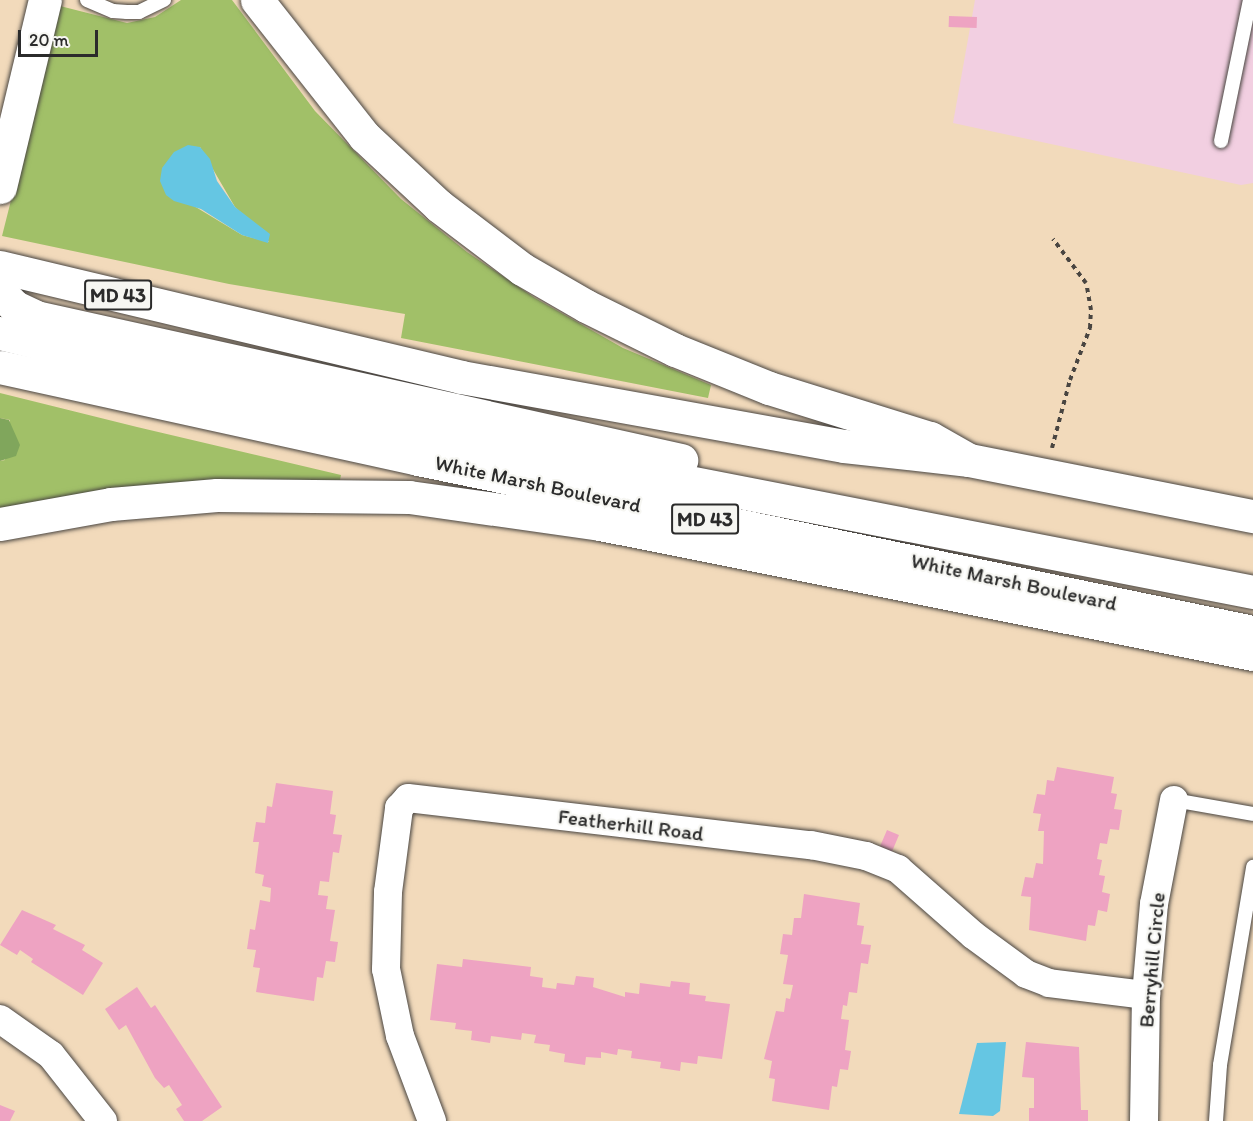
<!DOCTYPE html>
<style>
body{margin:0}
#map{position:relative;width:1253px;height:1121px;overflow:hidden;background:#f2dabb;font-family:Itim,sans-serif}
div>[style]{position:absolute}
.built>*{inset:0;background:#f2cfe1}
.green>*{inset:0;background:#a1c068}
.forest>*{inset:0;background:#80a65c}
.water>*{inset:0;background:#65c6e3}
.building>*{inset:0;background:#eea3c2;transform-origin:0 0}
.path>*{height:4px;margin-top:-2px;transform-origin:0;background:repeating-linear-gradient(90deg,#494541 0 4.5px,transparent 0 9px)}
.roads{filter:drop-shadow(0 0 2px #494541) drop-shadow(0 0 2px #494541)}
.service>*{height:14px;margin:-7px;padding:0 7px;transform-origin:7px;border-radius:7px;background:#fff}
.minor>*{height:28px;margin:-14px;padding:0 14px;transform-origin:14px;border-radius:14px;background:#fff}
.trunk>*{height:33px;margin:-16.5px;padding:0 16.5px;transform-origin:16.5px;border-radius:16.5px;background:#fff}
.motorway>*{height:33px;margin:-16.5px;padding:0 16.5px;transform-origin:16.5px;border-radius:16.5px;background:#fff}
span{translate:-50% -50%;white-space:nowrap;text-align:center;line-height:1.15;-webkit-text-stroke:4.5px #f6f6f2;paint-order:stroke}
.shield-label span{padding:2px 4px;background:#f6f6f2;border:2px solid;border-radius:4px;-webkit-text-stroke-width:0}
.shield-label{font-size:20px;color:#2b2b2b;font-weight:700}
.street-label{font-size:21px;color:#2b2b2b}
.scale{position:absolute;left:18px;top:30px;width:80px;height:27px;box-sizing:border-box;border:3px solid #2b2b2b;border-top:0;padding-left:8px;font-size:18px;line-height:21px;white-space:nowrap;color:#2b2b2b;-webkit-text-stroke:4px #f6f6f2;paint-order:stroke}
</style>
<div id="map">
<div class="built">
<i style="clip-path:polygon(975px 0,1253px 0,1253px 183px,1241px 185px,953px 123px)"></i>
</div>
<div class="green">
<i style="clip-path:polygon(evenodd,181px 0,232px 0,315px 111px,401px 199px,467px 252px,535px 298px,623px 348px,711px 385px,708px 398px,401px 338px,405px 314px,229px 284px,2px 236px,60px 6px,127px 23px,155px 17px,181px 0,200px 147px,235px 207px,269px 242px,242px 235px,194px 206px,200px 147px)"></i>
<i style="clip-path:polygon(0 393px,137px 427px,341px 475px,340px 480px,217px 480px,0 508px,0 461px,5px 460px,10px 420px,0 418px)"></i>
</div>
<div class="forest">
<i style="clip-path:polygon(0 418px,9px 420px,20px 445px,16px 456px,0 461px)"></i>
</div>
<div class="water">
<i style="clip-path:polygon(188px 145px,200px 147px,210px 159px,217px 181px,235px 207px,270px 234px,268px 243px,242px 235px,201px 209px,174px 201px,166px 195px,160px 181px,162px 168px,174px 152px)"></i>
<i style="clip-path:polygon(1006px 1042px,1000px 1111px,993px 1116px,959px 1114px,977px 1043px)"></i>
</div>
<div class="building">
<i style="left:949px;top:16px;width:28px;height:11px;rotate:2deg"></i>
<i style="clip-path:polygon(1057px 767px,1114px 777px,1111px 793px,1117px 794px,1114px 809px,1122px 810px,1119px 830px,1110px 829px,1107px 844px,1100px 843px,1097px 859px,1102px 860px,1099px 875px,1105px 876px,1102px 892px,1110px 894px,1107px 912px,1098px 910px,1095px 926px,1088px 925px,1086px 941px,1029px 930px,1031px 897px,1021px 896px,1025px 877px,1033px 878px,1036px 863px,1043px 864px,1044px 831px,1038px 831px,1041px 814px,1033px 813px,1037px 794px,1045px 795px,1047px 780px,1054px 781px)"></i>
<i style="clip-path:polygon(276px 783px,333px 791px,330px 814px,336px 815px,333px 834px,342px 835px,339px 853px,333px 852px,329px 882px,320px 881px,318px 895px,328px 896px,326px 909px,335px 910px,330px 941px,338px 942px,335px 962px,326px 961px,323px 978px,317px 977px,314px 1001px,256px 992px,260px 968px,253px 967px,256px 950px,247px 949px,250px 929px,255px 930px,260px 900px,270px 902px,271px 888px,262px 886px,264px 875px,255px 873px,259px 842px,253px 842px,256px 822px,265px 823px,267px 806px,272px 807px)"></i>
<i style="left:887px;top:830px;width:13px;height:18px;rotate:23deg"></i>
<i style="clip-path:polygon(804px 894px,860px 903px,857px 925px,864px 926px,861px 944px,871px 945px,868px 964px,861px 963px,857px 993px,849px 992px,847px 1006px,843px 1005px,841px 1019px,849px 1020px,845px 1050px,851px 1051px,848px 1070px,840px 1069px,837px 1087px,832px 1086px,829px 1110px,772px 1101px,775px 1079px,769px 1078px,772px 1061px,764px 1059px,776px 1011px,784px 1012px,786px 998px,790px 999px,793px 985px,783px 984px,788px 955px,780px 954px,783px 934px,792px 935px,794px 918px,801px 918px)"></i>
<i style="clip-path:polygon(22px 910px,56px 925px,53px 929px,85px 945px,82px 950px,103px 963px,83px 995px,31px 962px,33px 959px,20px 950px,17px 955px,0 945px)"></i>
<i style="clip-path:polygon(463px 959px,531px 967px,530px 976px,543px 978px,542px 987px,556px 989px,557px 983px,574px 985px,576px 976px,594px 978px,593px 987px,625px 997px,625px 992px,639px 994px,640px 983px,670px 987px,671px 981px,690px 983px,689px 994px,706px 996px,705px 1001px,730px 1004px,722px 1059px,698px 1056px,697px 1064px,681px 1062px,680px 1071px,660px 1068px,661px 1062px,631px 1058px,632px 1051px,618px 1049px,617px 1055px,601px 1052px,601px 1058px,586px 1057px,585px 1065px,564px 1062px,565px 1054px,549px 1051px,550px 1045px,534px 1043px,536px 1035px,522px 1033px,521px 1040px,491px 1036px,490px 1043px,471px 1040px,472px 1031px,455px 1029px,456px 1023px,430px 1020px,437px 964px,462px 967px)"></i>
<i style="clip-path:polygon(137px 987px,151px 1008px,155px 1005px,222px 1107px,202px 1121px,184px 1121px,176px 1109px,182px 1105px,169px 1085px,164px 1088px,155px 1078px,126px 1025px,119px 1030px,105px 1009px)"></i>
<i style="clip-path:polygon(1026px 1042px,1079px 1047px,1081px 1110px,1088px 1110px,1088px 1121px,1029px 1121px,1029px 1108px,1034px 1108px,1034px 1078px,1022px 1077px)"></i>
<i style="clip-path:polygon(0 1105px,15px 1111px,10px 1121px,0 1121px)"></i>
</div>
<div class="path">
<i style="left:1052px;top:448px;width:70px;rotate:-75.2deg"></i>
<i style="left:1070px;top:380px;width:56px;rotate:-69deg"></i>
<i style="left:1090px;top:328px;width:18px;rotate:-87deg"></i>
<i style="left:1091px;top:310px;width:27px;rotate:-100deg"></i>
<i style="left:1086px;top:283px;width:55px;rotate:-126.9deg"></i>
</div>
<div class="roads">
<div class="service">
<i style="left:87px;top:0;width:28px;rotate:23deg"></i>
<i style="left:113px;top:11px;width:14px;rotate:4deg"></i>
<i style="left:127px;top:12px;width:12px"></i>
<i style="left:139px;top:12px;width:28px;rotate:-26deg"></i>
<i style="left:1221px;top:141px;width:144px;rotate:-78.4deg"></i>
<i style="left:1174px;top:800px;width:80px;rotate:10deg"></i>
<i style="left:1216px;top:1121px;width:56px;rotate:-85.9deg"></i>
<i style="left:1220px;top:1065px;width:201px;rotate:-80.5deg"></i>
</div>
<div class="minor">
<i style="left:0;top:1019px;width:62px;rotate:35.2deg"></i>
<i style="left:51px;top:1055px;width:84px;rotate:51.8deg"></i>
<i style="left:432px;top:1121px;width:91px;rotate:-110.6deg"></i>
<i style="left:400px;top:1036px;width:68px;rotate:-101.8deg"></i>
<i style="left:386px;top:969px;width:77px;rotate:-88.5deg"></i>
<i style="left:388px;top:892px;width:85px;rotate:-82.5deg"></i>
<i style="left:399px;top:808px;width:13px;rotate:-48deg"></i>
<i style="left:408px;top:798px;width:406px;rotate:6.7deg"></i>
<i style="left:811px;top:845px;width:56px;rotate:11.3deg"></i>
<i style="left:866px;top:856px;width:35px;rotate:22deg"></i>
<i style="left:898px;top:869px;width:100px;rotate:41.3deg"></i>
<i style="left:973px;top:935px;width:66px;rotate:36.3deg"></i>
<i style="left:1026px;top:974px;width:25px;rotate:21deg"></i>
<i style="left:1049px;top:983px;width:98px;rotate:7.1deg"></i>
<i style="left:1144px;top:1121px;width:126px;rotate:-89.1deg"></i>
<i style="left:1146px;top:995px;width:91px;rotate:-85deg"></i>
<i style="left:1154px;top:904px;width:106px;rotate:-79.1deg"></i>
</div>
<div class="trunk">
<i style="left:0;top:267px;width:474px;rotate:13.4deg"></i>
<i style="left:461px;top:377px;width:389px;rotate:10.2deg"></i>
<i style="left:844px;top:446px;width:126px;rotate:6.4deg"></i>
<i style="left:969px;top:460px;width:289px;rotate:11.2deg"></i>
<i style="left:0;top:292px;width:21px;rotate:45deg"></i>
<i style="left:15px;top:307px;width:23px;rotate:25deg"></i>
<i style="left:36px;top:317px;width:661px;rotate:12.5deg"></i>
<i style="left:0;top:333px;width:194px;rotate:14deg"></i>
<i style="left:188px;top:380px;width:233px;rotate:12.1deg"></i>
<i style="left:416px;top:429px;width:853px;rotate:11.02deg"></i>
<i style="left:0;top:367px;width:428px;rotate:12.4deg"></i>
<i style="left:418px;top:459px;width:853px;rotate:11.71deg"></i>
</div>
<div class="motorway">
<i style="left:257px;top:0;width:173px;rotate:51.8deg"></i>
<i style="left:364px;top:136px;width:103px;rotate:43deg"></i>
<i style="left:439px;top:206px;width:104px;rotate:37.2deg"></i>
<i style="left:522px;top:269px;width:74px;rotate:30deg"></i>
<i style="left:586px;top:306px;width:99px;rotate:26.3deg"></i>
<i style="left:675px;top:350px;width:101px;rotate:22deg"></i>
<i style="left:769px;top:388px;width:169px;rotate:17.3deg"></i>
<i style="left:930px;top:438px;width:45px;rotate:29.4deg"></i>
<i style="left:0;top:187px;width:192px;rotate:-76.5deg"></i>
<i style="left:0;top:524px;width:113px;rotate:-10.2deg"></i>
<i style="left:111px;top:504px;width:106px;rotate:-4.9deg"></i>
<i style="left:217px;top:495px;width:192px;rotate:0.6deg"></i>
<i style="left:409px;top:497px;width:193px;rotate:8deg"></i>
<i style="left:600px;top:524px;width:666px;rotate:11.26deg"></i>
</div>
</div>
<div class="shield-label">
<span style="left:118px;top:295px">MD 43</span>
<span style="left:705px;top:519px">MD 43</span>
</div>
<div class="street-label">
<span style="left:538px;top:484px;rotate:12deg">White Marsh Boulevard</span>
<span style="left:1014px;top:582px;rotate:12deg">White Marsh Boulevard</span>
<span style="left:631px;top:825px;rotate:7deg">Featherhill Road</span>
<span style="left:1152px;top:960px;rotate:-85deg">Berryhill Circle</span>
</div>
<div class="scale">20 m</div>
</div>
